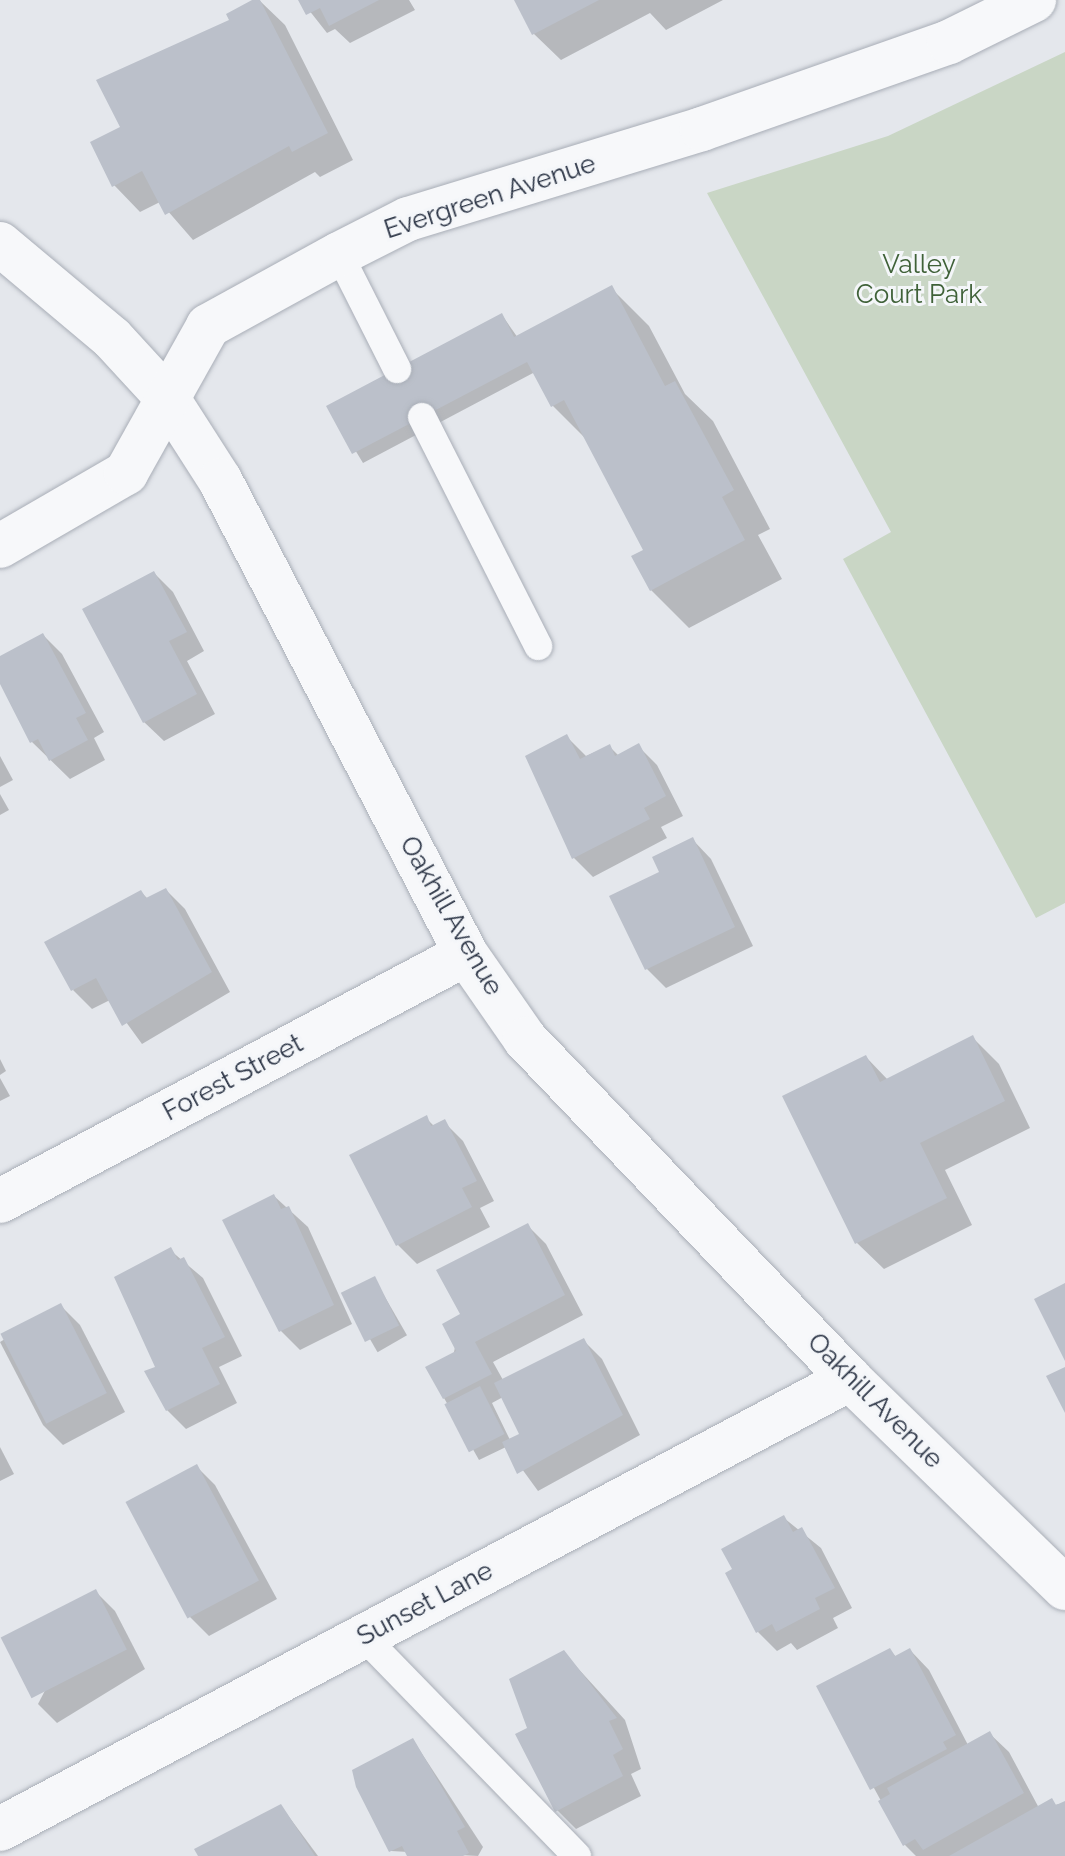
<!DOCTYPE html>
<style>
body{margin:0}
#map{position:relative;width:1065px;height:1856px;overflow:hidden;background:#e4e7ec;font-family:Raleway,sans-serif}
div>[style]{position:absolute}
.green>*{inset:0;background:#c9d6c5}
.shadow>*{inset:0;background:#0003;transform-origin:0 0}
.building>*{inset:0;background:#bbc0ca;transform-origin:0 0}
.roads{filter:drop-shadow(0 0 2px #a9aeb7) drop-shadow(0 0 2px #a9aeb7)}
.lane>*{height:28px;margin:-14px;padding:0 14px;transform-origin:14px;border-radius:14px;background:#f7f8fa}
.street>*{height:44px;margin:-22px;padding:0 22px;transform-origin:22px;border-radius:22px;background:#f7f8fa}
span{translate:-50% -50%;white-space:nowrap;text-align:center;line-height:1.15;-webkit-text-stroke:6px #f4f6f9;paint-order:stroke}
.street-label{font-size:26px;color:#2b3445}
.park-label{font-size:26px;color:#3f6138}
</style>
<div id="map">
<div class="green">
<i style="clip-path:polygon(1065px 52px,1065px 903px,1036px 918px,843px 559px,891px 532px,707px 193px,888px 136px)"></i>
</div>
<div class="shadow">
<i style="clip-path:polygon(259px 0,285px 25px,353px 160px,320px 177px,315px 172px,193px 240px,160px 202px,140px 212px,114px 185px,123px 128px)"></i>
<i style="clip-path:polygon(301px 0,409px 0,415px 10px,350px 43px,335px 29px,327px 33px)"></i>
<i style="clip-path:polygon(516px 0,723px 0,666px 30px,650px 13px,561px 60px,534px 34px)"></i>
<i style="clip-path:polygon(611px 288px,649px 326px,685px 394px,713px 421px,770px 529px,758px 535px,782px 579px,689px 628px,651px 590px,646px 551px,587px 440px,553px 406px,535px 372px,363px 463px,329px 407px,502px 315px,518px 338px)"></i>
<i style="clip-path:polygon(154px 573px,173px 592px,204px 651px,187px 661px,215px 714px,164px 741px,144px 722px)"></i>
<i style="clip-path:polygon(43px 635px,62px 654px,104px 732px,94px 738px,105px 760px,70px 779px,32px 742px,0 670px,0 658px)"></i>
<i style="clip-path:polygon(567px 737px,586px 756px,609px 746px,619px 756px,638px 746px,657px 765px,683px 816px,661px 827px,667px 838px,593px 877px,574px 858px,528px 757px)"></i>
<i style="clip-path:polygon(0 756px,13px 780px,0 787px)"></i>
<i style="clip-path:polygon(0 794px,9px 810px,0 815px)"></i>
<i style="clip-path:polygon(692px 839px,711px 859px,753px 946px,666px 988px,647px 969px,661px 873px)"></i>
<i style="clip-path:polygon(166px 890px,185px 909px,230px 992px,142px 1044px,110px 1000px,92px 1009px,73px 990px,141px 892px,148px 899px)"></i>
<i style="clip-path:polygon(973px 1038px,999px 1064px,1030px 1128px,945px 1170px,972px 1225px,884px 1269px,857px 1243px,866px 1057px,888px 1080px)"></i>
<i style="clip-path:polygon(0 1059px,6px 1071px,0 1075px)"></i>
<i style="clip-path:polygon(0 1078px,10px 1096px,0 1101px)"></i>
<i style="clip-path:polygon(426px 1118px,435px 1127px,444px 1122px,463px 1141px,494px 1201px,480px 1208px,490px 1227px,417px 1264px,398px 1245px)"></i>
<i style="clip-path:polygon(274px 1196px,308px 1227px,352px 1324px,300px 1350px,281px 1331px)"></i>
<i style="clip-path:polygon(evenodd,527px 1225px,546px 1244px,583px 1315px,493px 1362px,503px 1380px,583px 1340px,602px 1359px,640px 1435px,538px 1491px,506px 1447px,479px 1460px,444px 1398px,462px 1315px,527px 1225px,503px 1397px,522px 1435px,510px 1440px,492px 1403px,503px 1397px)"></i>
<i style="clip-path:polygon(170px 1250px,203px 1278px,242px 1356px,219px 1367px,237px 1403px,186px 1429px,167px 1410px,157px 1368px)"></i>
<i style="left:374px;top:1278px;width:66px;height:34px;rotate:60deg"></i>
<i style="clip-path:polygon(61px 1306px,80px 1325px,125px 1412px,63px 1445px,43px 1425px,0 1342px)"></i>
<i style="clip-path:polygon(0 1447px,14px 1474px,0 1481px)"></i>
<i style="clip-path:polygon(196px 1466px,215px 1485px,277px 1599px,209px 1636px,190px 1617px)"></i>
<i style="clip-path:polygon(784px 1518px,821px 1548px,852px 1608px,833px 1618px,838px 1628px,797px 1650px,791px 1643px,777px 1651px,758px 1632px)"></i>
<i style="clip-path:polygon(96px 1592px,115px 1611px,145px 1669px,57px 1723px,38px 1704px)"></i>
<i style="clip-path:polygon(890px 1650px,897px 1658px,910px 1650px,929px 1670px,968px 1745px,989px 1733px,1009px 1752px,1039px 1808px,1065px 1803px,1065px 1856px,916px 1856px,905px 1845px,819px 1687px)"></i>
<i style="clip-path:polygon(564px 1653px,625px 1720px,641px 1769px,631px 1774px,641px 1796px,576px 1829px,557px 1810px,529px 1729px)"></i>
<i style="clip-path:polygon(413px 1740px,483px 1847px,478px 1856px,391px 1851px,354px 1770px)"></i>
<i style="clip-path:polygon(281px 1806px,318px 1856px,200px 1856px)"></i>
</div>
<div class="building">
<i style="clip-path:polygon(252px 0,260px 0,328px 133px,292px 152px,289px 146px,165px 215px,142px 171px,112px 187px,90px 142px,120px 127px,96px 80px,229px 20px,226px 14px)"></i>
<i style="clip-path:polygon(298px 0,379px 0,329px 26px,320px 8px,306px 15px)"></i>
<i style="clip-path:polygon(514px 0,599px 0,532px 35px)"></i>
<i style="clip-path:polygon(612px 285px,665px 386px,675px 381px,734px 490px,722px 497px,745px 540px,650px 591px,631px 556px,643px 550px,564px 400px,551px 407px,527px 362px,352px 454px,326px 406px,502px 313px,514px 337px)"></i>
<i style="clip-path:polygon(154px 571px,187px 632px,169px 641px,197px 694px,143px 723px,82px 609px)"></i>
<i style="clip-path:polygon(43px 633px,86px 713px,76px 718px,88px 740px,49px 761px,38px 739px,30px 743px,0 684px,0 656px)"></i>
<i style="clip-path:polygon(567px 734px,580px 759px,610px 744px,615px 756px,639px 743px,666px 796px,644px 808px,650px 819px,572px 859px,525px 756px)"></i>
<i style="clip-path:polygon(693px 837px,735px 927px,645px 970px,609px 896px,659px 872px,652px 857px)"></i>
<i style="clip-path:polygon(166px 888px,212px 972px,122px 1026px,96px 978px,71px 991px,44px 942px,141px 890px,146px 898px)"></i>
<i style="clip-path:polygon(973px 1035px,1005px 1101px,920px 1143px,947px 1198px,855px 1244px,782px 1096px,866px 1055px,880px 1082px)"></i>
<i style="clip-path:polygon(427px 1115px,431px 1126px,445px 1119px,477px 1181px,462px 1188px,472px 1207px,396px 1246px,349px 1155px)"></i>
<i style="clip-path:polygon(274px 1194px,281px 1209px,289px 1206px,334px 1305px,279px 1332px,222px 1220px)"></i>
<i style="clip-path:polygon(528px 1223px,565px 1295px,475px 1342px,492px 1374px,443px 1399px,425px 1367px,456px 1351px,442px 1324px,460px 1314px,436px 1270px)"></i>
<i style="clip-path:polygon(171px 1247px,178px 1260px,184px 1257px,225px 1337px,202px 1348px,220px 1384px,166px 1411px,144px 1371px,155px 1367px,114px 1277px)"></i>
<i style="left:375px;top:1276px;width:55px;height:38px;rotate:64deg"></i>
<i style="clip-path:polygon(1065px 1283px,1065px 1361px,1034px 1299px)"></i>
<i style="left:61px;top:1303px;width:101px;height:68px;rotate:63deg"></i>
<i style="clip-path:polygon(584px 1338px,623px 1415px,517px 1474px,502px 1442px,519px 1434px,494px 1383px)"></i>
<i style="clip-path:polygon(1065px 1367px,1065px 1413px,1046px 1376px)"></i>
<i style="left:480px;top:1386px;width:54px;height:40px;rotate:63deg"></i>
<i style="left:197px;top:1464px;width:132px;height:81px;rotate:62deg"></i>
<i style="clip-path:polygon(784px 1515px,793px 1532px,802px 1527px,835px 1588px,815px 1598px,820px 1609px,776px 1632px,772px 1624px,756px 1633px,725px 1573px,732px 1569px,721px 1549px)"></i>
<i style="left:96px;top:1589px;width:68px;height:107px;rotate:63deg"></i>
<i style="clip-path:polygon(890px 1648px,895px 1656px,910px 1648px,956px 1735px,943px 1742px,947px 1749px,870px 1790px,816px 1686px)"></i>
<i style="clip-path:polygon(564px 1650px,617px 1718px,609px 1721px,623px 1749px,613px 1755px,623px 1776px,555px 1812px,515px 1734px,527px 1728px,509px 1679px)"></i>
<i style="clip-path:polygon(990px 1731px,1024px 1793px,923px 1850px,915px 1839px,903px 1846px,878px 1801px,890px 1794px,887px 1788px)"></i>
<i style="clip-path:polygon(413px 1738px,465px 1827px,457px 1831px,469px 1853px,463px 1856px,407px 1856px,402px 1846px,389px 1852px,356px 1787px,352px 1770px)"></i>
<i style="clip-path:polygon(1052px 1798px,1056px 1805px,1065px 1801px,1065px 1856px,949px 1856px)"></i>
<i style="clip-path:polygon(281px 1804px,315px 1856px,198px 1856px,194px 1849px)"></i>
</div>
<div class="roads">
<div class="lane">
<i style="left:339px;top:254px;width:129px;rotate:63.2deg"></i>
<i style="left:422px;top:417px;width:257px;rotate:63.1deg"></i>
<i style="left:363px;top:1636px;width:307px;rotate:45.8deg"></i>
</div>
<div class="street">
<i style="left:0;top:244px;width:146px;rotate:40deg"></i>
<i style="left:112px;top:338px;width:83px;rotate:47.4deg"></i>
<i style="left:168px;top:399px;width:96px;rotate:57.3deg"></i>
<i style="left:220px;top:480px;width:534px;rotate:62.57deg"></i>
<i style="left:466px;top:954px;width:103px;rotate:55.2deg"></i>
<i style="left:525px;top:1039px;width:470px;rotate:46.3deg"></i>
<i style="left:850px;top:1379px;width:300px;rotate:44.2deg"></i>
<i style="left:0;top:546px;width:146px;rotate:-30.1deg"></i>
<i style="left:126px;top:473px;width:168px;rotate:-60.8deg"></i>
<i style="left:208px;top:326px;width:149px;rotate:-28.8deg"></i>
<i style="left:339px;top:254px;width:77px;rotate:-26.9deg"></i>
<i style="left:408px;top:219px;width:307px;rotate:-17deg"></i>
<i style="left:702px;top:129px;width:262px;rotate:-19.4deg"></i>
<i style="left:949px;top:42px;width:95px;rotate:-26.3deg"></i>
<i style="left:0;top:1201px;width:527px;rotate:-27.93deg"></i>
<i style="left:0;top:1829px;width:962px;rotate:-27.9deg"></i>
</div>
</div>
<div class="street-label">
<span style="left:490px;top:197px;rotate:-18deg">Evergreen Avenue</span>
<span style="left:451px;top:916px;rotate:60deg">Oakhill Avenue</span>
<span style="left:233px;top:1078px;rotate:-28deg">Forest Street</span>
<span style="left:875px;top:1401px;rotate:45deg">Oakhill Avenue</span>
<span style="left:425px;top:1604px;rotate:-28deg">Sunset Lane</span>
</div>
<div class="park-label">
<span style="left:919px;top:280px">Valley<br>Court Park</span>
</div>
</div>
